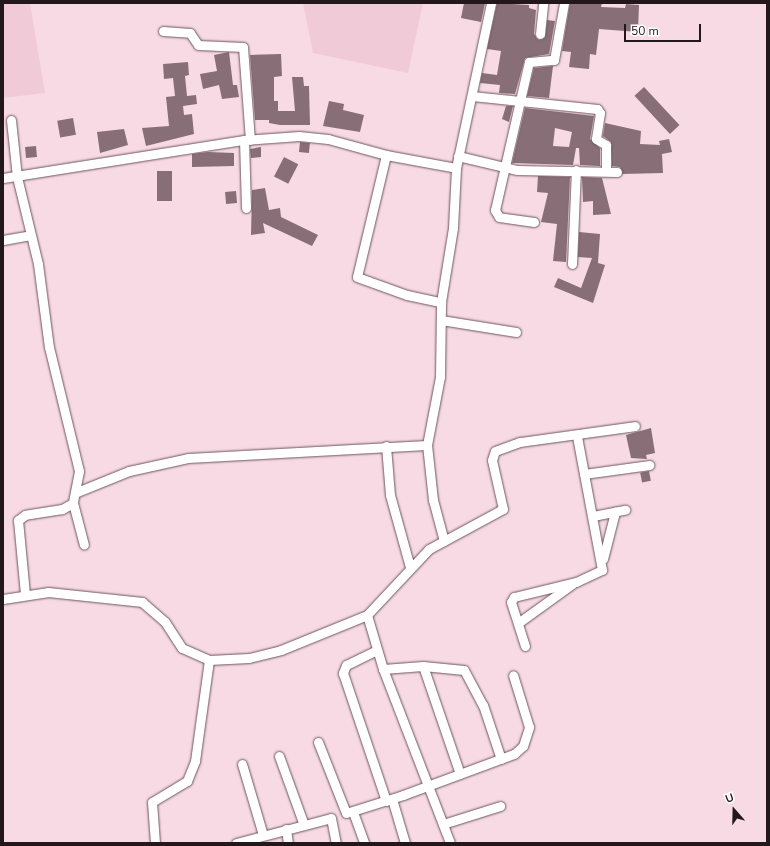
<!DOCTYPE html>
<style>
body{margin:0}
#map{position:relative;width:770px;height:846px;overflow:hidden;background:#f7dae4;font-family:"Nunito Sans",sans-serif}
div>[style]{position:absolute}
.built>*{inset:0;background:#f0cbd7}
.building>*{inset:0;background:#886e77;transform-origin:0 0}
.roads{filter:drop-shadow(0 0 1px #6d555d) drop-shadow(0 0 1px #6d555d)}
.street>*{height:9px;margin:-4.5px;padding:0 4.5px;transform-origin:4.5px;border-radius:4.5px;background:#fff}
span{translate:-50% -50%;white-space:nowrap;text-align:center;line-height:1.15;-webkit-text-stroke:3px #fff;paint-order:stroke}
.frame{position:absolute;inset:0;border:4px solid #22181c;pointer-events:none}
.north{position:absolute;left:714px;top:790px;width:40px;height:40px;-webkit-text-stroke:3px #fff;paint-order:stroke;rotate:340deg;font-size:11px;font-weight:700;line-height:16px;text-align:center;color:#22181c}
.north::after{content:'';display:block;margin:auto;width:14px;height:18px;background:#22181c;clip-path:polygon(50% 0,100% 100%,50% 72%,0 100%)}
.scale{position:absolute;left:624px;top:24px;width:77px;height:18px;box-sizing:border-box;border:2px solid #22181c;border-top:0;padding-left:5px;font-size:12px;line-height:14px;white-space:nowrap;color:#22181c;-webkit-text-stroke:3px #fff;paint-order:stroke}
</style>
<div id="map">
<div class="built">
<i style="clip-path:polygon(3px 3px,30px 3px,45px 93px,3px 98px)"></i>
<i style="clip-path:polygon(303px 3px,423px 3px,408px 73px,313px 53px)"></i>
</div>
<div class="building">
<i style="clip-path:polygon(464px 3px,485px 3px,481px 22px,461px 18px)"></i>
<i style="clip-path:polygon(497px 3px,529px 5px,529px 8px,536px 10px,534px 34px,539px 40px,545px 37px,547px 20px,555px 21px,549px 54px,525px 58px,515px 94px,499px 93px,500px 85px,480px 83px,482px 73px,497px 75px,501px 51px,487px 49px)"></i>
<i style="clip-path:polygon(570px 3px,602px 3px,601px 7px,625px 8px,626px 4px,639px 5px,638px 32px,599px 29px,596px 55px,590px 54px,589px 69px,569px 67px,571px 52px,562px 51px)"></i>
<i style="clip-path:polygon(229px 52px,233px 85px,237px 85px,239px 97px,222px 99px,219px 85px,203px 89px,200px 74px,217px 71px,214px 55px)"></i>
<i style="clip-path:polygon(281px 54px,282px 76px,274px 77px,274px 101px,278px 101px,278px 111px,295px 111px,292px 77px,303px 77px,304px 86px,309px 86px,310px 125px,280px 125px,269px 123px,269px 120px,255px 120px,250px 55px)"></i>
<i style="clip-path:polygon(188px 62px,189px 75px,185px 76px,187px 96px,196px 95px,197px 104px,183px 106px,184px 115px,192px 114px,194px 134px,146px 146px,142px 128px,169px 126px,166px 97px,175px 96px,173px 78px,164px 79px,163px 64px)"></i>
<i style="clip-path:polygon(553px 66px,549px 98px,527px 96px,534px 68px)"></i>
<i style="left:644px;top:87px;width:52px;height:13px;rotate:47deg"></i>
<i style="clip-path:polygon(329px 101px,344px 104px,343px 110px,364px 115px,360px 132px,323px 126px)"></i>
<i style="clip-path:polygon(506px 106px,513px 106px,509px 122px,502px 119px)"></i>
<i style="clip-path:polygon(evenodd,525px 108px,594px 116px,590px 139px,600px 148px,600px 166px,580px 165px,579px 148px,576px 148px,573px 165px,512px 163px,525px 108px,555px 128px,572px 132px,569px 147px,553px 146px,555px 128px)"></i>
<i style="left:73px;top:118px;width:17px;height:16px;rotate:80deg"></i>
<i style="clip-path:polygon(605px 123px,641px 131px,640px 144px,660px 145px,659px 141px,669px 139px,672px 152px,662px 154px,663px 173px,622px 174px,620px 167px,612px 166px,611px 142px,603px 136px)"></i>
<i style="clip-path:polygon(124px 129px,128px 145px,100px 153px,97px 132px)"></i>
<i style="left:300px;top:142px;width:10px;height:10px;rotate:6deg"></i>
<i style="left:36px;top:146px;width:11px;height:11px;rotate:85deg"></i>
<i style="clip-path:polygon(261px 147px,261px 157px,251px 158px,250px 149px)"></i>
<i style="clip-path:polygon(208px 152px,234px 153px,234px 166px,192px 167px,192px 154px)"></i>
<i style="left:284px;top:157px;width:16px;height:22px;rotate:27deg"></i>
<i style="left:157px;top:171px;width:15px;height:30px"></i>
<i style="clip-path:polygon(538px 176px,570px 177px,566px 262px,553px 261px,557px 224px,541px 222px,548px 193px,537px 192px)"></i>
<i style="clip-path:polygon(582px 177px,602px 178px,611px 214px,593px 215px,593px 201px,583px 202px)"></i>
<i style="clip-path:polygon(265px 188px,269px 210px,280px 208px,281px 217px,318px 235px,312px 246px,263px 223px,265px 233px,251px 235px,252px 190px)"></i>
<i style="left:236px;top:191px;width:12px;height:11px;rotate:85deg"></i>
<i style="clip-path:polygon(579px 232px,600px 234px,598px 263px,605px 265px,593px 303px,554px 287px,558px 278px,581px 288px,592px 258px,578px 257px)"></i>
<i style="clip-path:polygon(651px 428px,655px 453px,646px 455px,647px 459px,631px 458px,626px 435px)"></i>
<i style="left:649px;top:471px;width:10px;height:9px;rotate:79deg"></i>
</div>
<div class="roads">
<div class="street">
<i style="left:163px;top:31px;width:27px;rotate:4deg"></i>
<i style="left:190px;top:33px;width:14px;rotate:56deg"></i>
<i style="left:198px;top:45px;width:45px;rotate:2.5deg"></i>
<i style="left:243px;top:47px;width:93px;rotate:85.7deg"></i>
<i style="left:540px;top:34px;width:31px;rotate:-84deg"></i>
<i style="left:472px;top:96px;width:126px;rotate:5.9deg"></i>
<i style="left:597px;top:109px;width:5px;rotate:53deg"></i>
<i style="left:600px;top:113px;width:26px;rotate:99deg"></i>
<i style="left:596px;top:139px;width:12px;rotate:31deg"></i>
<i style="left:606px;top:145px;width:26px;rotate:90deg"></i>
<i style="left:11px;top:120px;width:57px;rotate:84deg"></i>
<i style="left:17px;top:177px;width:89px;rotate:76.4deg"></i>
<i style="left:38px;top:264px;width:84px;rotate:82.5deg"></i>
<i style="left:49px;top:347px;width:128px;rotate:76.4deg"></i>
<i style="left:79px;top:471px;width:33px;rotate:101deg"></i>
<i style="left:73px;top:503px;width:13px;rotate:151deg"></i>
<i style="left:62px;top:509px;width:37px;rotate:171deg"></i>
<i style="left:25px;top:515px;width:9px;rotate:144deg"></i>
<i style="left:18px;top:520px;width:74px;rotate:84.6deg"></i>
<i style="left:244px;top:140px;width:68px;rotate:88.3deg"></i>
<i style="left:386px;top:155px;width:125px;rotate:103.4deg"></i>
<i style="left:357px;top:277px;width:53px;rotate:19.8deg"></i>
<i style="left:407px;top:295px;width:35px;rotate:12deg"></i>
<i style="left:458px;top:156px;width:61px;rotate:13.3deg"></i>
<i style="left:517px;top:170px;width:100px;rotate:1.1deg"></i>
<i style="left:3px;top:178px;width:244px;rotate:-9deg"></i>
<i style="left:244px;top:140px;width:55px;rotate:-4.2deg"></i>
<i style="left:299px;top:136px;width:29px;rotate:6deg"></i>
<i style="left:328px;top:139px;width:60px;rotate:15.4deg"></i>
<i style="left:386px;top:155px;width:71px;rotate:10.5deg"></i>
<i style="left:534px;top:222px;width:35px;rotate:-172deg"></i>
<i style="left:499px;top:217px;width:8px;rotate:-120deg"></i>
<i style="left:495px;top:210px;width:152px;rotate:-77.1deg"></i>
<i style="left:529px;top:62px;width:25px;rotate:-5deg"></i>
<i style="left:554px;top:60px;width:58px;rotate:-80deg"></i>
<i style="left:3px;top:240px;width:28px;rotate:-10deg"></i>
<i style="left:572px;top:264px;width:94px;rotate:-87.6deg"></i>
<i style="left:441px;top:320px;width:76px;rotate:9.1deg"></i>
<i style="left:386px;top:446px;width:49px;rotate:85.3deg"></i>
<i style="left:390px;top:495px;width:75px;rotate:74.5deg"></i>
<i style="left:584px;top:474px;width:66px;rotate:-7.9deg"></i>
<i style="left:77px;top:492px;width:56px;rotate:-22deg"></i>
<i style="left:129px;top:471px;width:60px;rotate:-12.4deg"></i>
<i style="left:188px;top:458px;width:239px;rotate:-3.1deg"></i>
<i style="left:73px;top:503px;width:43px;rotate:75.3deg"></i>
<i style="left:593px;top:516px;width:33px;rotate:-11deg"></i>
<i style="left:444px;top:541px;width:42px;rotate:-105deg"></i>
<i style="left:433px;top:500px;width:55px;rotate:-96.2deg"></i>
<i style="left:427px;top:445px;width:69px;rotate:-79.2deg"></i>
<i style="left:440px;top:377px;width:75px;rotate:-89.2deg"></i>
<i style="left:441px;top:302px;width:75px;rotate:-80.8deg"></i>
<i style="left:453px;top:228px;width:60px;rotate:-87.1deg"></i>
<i style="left:456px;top:168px;width:169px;rotate:-78deg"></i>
<i style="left:603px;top:559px;width:49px;rotate:-75.7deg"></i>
<i style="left:3px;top:599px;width:46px;rotate:-8.8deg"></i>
<i style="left:48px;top:592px;width:95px;rotate:6.1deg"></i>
<i style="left:142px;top:602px;width:30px;rotate:41deg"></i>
<i style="left:165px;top:622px;width:31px;rotate:57deg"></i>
<i style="left:182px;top:648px;width:30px;rotate:24deg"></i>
<i style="left:367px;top:615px;width:56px;rotate:73.5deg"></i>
<i style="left:383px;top:669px;width:186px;rotate:68.9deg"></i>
<i style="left:518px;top:623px;width:67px;rotate:-35.8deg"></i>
<i style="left:525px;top:646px;width:46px;rotate:-107.7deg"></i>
<i style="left:511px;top:602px;width:6px;rotate:-59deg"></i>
<i style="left:514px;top:597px;width:64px;rotate:-13.6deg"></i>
<i style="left:576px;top:582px;width:29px;rotate:-25deg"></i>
<i style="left:602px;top:570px;width:136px;rotate:-100.6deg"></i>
<i style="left:377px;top:650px;width:34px;rotate:154deg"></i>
<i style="left:346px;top:665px;width:9px;rotate:111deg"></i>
<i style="left:343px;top:673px;width:135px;rotate:71.4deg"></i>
<i style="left:423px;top:666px;width:114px;rotate:71.1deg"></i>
<i style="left:383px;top:669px;width:40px;rotate:-4.3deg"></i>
<i style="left:423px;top:666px;width:41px;rotate:5.6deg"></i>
<i style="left:464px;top:670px;width:40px;rotate:62deg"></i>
<i style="left:483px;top:705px;width:57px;rotate:71.6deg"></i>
<i style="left:318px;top:742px;width:76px;rotate:68.5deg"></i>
<i style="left:346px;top:813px;width:60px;rotate:-17.5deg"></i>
<i style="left:403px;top:795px;width:118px;rotate:-20.3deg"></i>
<i style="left:514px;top:754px;width:12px;rotate:-42deg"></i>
<i style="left:523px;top:746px;width:20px;rotate:-72deg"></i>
<i style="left:529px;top:727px;width:54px;rotate:-107.1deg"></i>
<i style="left:279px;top:756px;width:73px;rotate:70.1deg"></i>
<i style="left:242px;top:764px;width:74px;rotate:73.5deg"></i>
<i style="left:392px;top:799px;width:46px;rotate:73.5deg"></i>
<i style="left:353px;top:812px;width:33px;rotate:70deg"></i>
<i style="left:443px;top:824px;width:60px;rotate:-17.5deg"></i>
<i style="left:286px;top:829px;width:14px;rotate:82deg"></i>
<i style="left:155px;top:843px;width:41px;rotate:-94.2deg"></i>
<i style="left:152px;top:802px;width:41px;rotate:-31deg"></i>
<i style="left:187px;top:781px;width:22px;rotate:-68deg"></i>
<i style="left:195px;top:761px;width:102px;rotate:-82.1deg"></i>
<i style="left:209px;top:660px;width:40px;rotate:-2.9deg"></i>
<i style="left:249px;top:658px;width:33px;rotate:-14deg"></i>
<i style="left:281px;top:650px;width:93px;rotate:-22.1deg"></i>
<i style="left:367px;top:615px;width:91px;rotate:-46.8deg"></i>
<i style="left:429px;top:549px;width:84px;rotate:-28.4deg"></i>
<i style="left:503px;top:509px;width:50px;rotate:-102.7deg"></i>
<i style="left:492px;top:460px;width:9px;rotate:-72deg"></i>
<i style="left:495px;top:451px;width:27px;rotate:-20deg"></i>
<i style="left:520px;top:442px;width:116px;rotate:-7.9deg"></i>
<i style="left:236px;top:843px;width:98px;rotate:-14.7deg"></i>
<i style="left:331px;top:818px;width:25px;rotate:79deg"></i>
</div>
</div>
<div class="frame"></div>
<div class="north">U</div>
<div class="scale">50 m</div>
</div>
